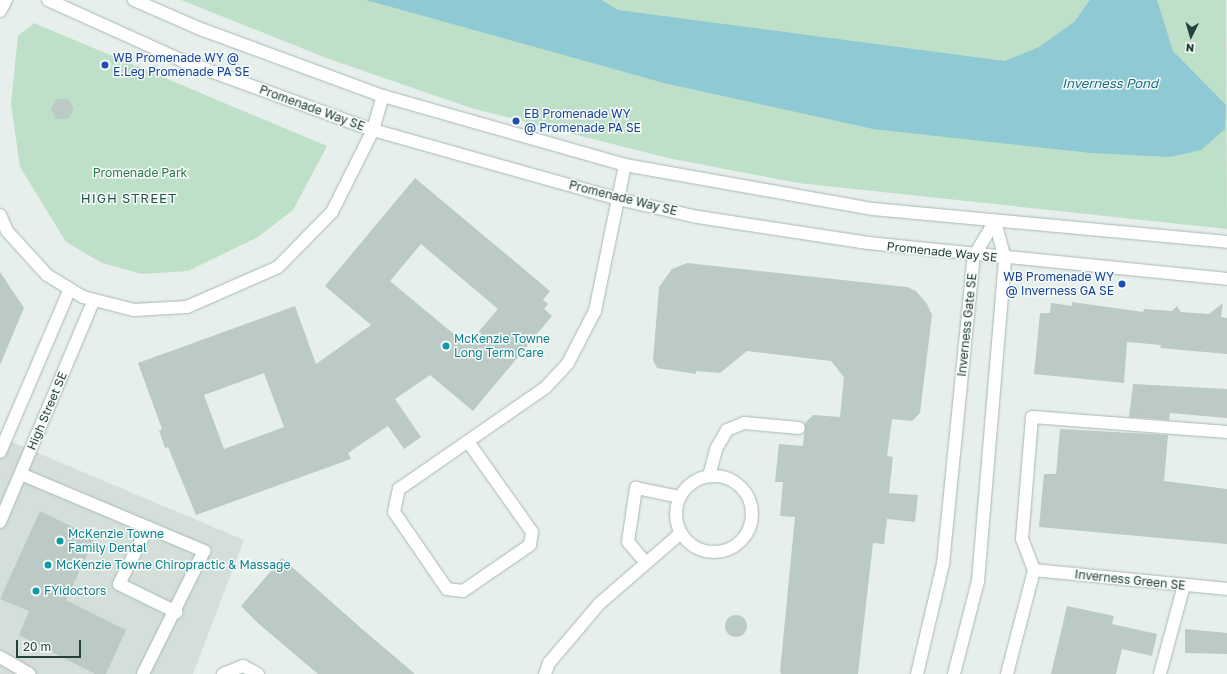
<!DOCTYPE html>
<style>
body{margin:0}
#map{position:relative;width:1227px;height:674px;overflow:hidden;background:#e6efeb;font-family:"Golos Text",sans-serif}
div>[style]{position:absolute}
.built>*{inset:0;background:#d4dfda}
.green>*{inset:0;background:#bfe0c8}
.water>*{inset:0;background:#8ec9d4}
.building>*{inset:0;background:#bbcac4}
.round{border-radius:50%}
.roads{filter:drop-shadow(0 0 1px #a8b8b2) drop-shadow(0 0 1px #a8b8b2)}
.minor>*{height:12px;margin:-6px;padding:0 6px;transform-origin:6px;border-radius:6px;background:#fff}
.minor>.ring{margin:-6px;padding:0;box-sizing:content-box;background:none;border:12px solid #fff;border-radius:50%}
.dots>*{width:11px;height:11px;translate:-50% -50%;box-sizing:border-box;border:2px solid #f7fbf9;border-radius:50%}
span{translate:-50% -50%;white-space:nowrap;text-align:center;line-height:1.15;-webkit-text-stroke:3px #f7fbf9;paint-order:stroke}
.transit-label{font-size:12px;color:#164399}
.left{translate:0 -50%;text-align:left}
.right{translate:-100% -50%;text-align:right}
.street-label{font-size:12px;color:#24423a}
.park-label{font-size:12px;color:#2d7a4b}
.culture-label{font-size:12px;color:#0d838f}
.water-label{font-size:13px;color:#1c6f80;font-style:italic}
.neighbourhood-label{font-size:13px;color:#1f5548;letter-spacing:1px}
.north{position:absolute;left:1171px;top:16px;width:40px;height:40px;-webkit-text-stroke:3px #f7fbf9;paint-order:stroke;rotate:185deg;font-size:11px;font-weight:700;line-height:16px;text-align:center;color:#24423a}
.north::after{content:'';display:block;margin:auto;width:14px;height:18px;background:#24423a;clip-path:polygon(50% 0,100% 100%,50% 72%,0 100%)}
.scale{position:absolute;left:16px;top:640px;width:65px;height:18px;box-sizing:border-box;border:2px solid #24423a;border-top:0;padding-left:5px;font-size:12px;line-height:14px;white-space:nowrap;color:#24423a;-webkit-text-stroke:3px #f7fbf9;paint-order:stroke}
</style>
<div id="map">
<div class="built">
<i style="clip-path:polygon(0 437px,244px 540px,193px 674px,0 674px)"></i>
</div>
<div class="green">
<i style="clip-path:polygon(181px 0,1226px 0,1227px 229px,798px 183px,668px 158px,471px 108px,329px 59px)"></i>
<i style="clip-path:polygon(34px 23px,327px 146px,293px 210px,258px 237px,188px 271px,142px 274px,102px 263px,66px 242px,20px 167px,11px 104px,18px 36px)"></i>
</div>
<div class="water">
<i style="clip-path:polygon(366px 0,602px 0,618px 10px,1005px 61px,1039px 47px,1074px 22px,1090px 0,1157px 0,1173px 51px,1226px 105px,1225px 129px,1201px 150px,1170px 157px,1091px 153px,873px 129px,664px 83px)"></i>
</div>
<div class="building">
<i style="clip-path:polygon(56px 99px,68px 99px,74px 109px,68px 119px,56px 119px,51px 109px)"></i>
<i style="clip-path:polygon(evenodd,415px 178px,550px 291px,543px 300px,548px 304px,544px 309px,552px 316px,473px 411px,430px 375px,395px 399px,421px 437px,404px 449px,388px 426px,348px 453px,351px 459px,196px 515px,168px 447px,165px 448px,159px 431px,162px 429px,138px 363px,295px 306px,316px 364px,371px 325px,325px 286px,415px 178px,421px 244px,498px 309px,467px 345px,390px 281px,421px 244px,415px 178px,264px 373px,284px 427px,224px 449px,204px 395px,264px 373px)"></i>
<i style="clip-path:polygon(687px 263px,907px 287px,916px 291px,927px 304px,932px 315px,920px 413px,912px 421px,892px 419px,887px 456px,893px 457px,889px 493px,918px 495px,915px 522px,887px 519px,884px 544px,873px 543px,858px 674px,781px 674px,780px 671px,795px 517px,780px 516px,783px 482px,775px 482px,779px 444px,803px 446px,805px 423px,813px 415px,840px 417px,844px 377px,831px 361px,747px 351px,720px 373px,696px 371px,696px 374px,657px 368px,653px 360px,659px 287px,672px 269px)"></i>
<i style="clip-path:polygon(0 272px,24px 308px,0 365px)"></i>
<i style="clip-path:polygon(1072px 302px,1143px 312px,1144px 309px,1172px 311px,1177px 306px,1181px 312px,1209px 314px,1223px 303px,1221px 317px,1227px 318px,1227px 354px,1160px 348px,1161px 345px,1127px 342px,1124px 383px,1034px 374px,1040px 313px,1050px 313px,1051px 303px,1072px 306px)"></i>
<i style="clip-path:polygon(1133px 384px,1227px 389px,1227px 418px,1170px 413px,1169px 420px,1129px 417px)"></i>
<i style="clip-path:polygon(1060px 429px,1168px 435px,1164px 481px,1227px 489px,1227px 544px,1039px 527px,1044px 474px,1056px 474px)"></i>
<i style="clip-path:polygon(40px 511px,95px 538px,66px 600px,126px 630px,106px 674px,95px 674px,19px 635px,29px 611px,0 599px)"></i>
<i style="clip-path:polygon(282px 558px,362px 629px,415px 674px,318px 674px,259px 624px,241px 606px)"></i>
<i style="clip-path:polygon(1067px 606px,1114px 616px,1112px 624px,1157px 634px,1152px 656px,1122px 649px,1116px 674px,1051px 674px)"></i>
<i class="round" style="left:725px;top:615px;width:22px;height:22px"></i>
<i style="clip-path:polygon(1185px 629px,1227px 633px,1227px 654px,1185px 653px)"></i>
</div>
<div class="roads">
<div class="minor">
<i style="left:48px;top:0;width:148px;rotate:24.3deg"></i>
<i style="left:183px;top:61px;width:202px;rotate:20deg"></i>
<i style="left:373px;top:130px;width:255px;rotate:15.7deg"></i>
<i style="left:618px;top:199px;width:82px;rotate:12.7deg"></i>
<i style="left:698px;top:217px;width:172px;rotate:8.7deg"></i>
<i style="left:868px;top:243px;width:361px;rotate:5.7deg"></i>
<i style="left:134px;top:0;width:70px;rotate:23.6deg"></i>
<i style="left:198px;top:28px;width:197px;rotate:20.2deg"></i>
<i style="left:383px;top:96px;width:252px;rotate:15.9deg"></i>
<i style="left:625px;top:165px;width:252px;rotate:10.1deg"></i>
<i style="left:873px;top:209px;width:356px;rotate:5.3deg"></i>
<i style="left:0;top:11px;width:13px;rotate:-61deg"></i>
<i style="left:0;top:215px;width:17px;rotate:66deg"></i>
<i style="left:7px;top:231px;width:59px;rotate:47.7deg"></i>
<i style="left:47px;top:275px;width:42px;rotate:31.4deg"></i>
<i style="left:83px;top:297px;width:53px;rotate:14.3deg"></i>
<i style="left:134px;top:310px;width:53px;rotate:-3.2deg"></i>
<i style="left:187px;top:307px;width:99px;rotate:-23.7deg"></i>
<i style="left:278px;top:267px;width:77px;rotate:-45.5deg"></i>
<i style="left:332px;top:212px;width:92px;rotate:-63.4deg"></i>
<i style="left:373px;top:130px;width:35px;rotate:-74deg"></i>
<i style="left:469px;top:443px;width:109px;rotate:54.7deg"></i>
<i style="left:532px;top:532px;width:13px;rotate:99deg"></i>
<i style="left:530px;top:545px;width:81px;rotate:145.5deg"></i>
<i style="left:463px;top:591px;width:16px;rotate:-173deg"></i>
<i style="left:447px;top:589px;width:93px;rotate:-124.5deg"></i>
<i style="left:394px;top:512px;width:24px;rotate:-78deg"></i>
<i style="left:399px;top:489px;width:178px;rotate:-34.7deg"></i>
<i style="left:545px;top:388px;width:34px;rotate:-47deg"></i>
<i style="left:568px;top:363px;width:59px;rotate:-62.6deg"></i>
<i style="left:595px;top:311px;width:149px;rotate:-78.4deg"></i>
<i style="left:0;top:452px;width:177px;rotate:-66.8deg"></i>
<i style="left:21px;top:474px;width:199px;rotate:22.8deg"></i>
<i style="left:204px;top:551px;width:137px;rotate:116.4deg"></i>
<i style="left:709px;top:476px;width:28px;rotate:-75deg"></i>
<i style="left:716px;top:449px;width:22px;rotate:-60deg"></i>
<i style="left:727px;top:430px;width:18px;rotate:-22deg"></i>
<i style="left:744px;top:423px;width:55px;rotate:5.2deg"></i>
<i class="ring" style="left:676px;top:476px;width:64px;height:64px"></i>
<i style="left:0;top:522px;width:241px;rotate:-67.1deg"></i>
<i style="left:148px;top:527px;width:64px;rotate:117deg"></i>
<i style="left:119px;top:584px;width:64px;rotate:26.2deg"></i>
<i style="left:645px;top:562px;width:26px;rotate:-130deg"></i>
<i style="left:628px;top:542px;width:55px;rotate:-81.6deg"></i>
<i style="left:636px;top:488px;width:44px;rotate:11.8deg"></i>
<i style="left:1034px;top:570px;width:33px;rotate:-111deg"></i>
<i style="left:1022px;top:539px;width:122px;rotate:-85.3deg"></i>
<i style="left:1032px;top:417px;width:196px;rotate:4.4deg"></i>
<i style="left:1034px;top:570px;width:194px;rotate:5.6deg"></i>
<i style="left:0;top:657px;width:34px;rotate:30deg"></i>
<i style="left:223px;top:674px;width:22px;rotate:-22deg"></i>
<i style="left:243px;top:666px;width:17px;rotate:28deg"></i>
<i style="left:545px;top:674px;width:12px;rotate:-70deg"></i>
<i style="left:549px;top:663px;width:77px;rotate:-49.7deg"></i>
<i style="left:599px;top:604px;width:108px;rotate:-40.9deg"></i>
<i style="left:917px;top:674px;width:113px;rotate:-76.7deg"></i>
<i style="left:943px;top:564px;width:310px;rotate:-84.3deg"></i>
<i style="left:974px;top:256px;width:41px;rotate:-59deg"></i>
<i style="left:954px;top:674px;width:96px;rotate:-75.5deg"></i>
<i style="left:978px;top:581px;width:323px;rotate:-85.2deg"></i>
<i style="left:1005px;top:259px;width:39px;rotate:-105deg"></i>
<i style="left:1007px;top:674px;width:107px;rotate:-75.4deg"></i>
<i style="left:1160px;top:674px;width:92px;rotate:-74.9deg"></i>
</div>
</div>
<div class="dots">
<i style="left:105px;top:65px;background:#1a4fb4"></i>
<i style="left:516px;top:121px;background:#1a4fb4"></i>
<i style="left:1122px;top:284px;background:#1a4fb4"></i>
<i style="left:446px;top:346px;background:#0f9aa8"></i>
<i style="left:60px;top:541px;background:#0f9aa8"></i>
<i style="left:48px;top:565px;background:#0f9aa8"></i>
<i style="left:36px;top:591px;background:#0f9aa8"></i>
</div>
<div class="transit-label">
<span class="left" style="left:113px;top:65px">WB Promenade WY @<br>E.Leg Promenade PA SE</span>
<span class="left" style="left:524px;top:121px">EB Promenade WY<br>@ Promenade PA SE</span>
<span class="right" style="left:1114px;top:284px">WB Promenade WY<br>@ Inverness GA SE</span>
</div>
<div class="street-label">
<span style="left:312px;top:108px;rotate:20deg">Promenade Way SE</span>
<span style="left:623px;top:198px;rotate:14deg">Promenade Way SE</span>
<span style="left:942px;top:252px;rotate:6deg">Promenade Way SE</span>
<span style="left:967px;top:325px;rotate:-84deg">Inverness Gate SE</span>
<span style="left:47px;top:411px;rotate:-67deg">High Street SE</span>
<span style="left:1130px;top:580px;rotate:6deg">Inverness Green SE</span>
</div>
<div class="park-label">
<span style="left:140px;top:173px">Promenade Park</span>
</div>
<div class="culture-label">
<span class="left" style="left:454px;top:346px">McKenzie Towne<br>Long Term Care</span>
<span class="left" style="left:68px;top:541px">McKenzie Towne<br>Family Dental</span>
<span class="left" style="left:56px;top:565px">McKenzie Towne Chiropractic &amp; Massage</span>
<span class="left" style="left:44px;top:591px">FYidoctors</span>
</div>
<div class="water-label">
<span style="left:1110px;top:83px">Inverness Pond</span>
</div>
<div class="neighbourhood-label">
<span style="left:129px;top:198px">HIGH STREET</span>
</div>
<div class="north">N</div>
<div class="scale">20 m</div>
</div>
